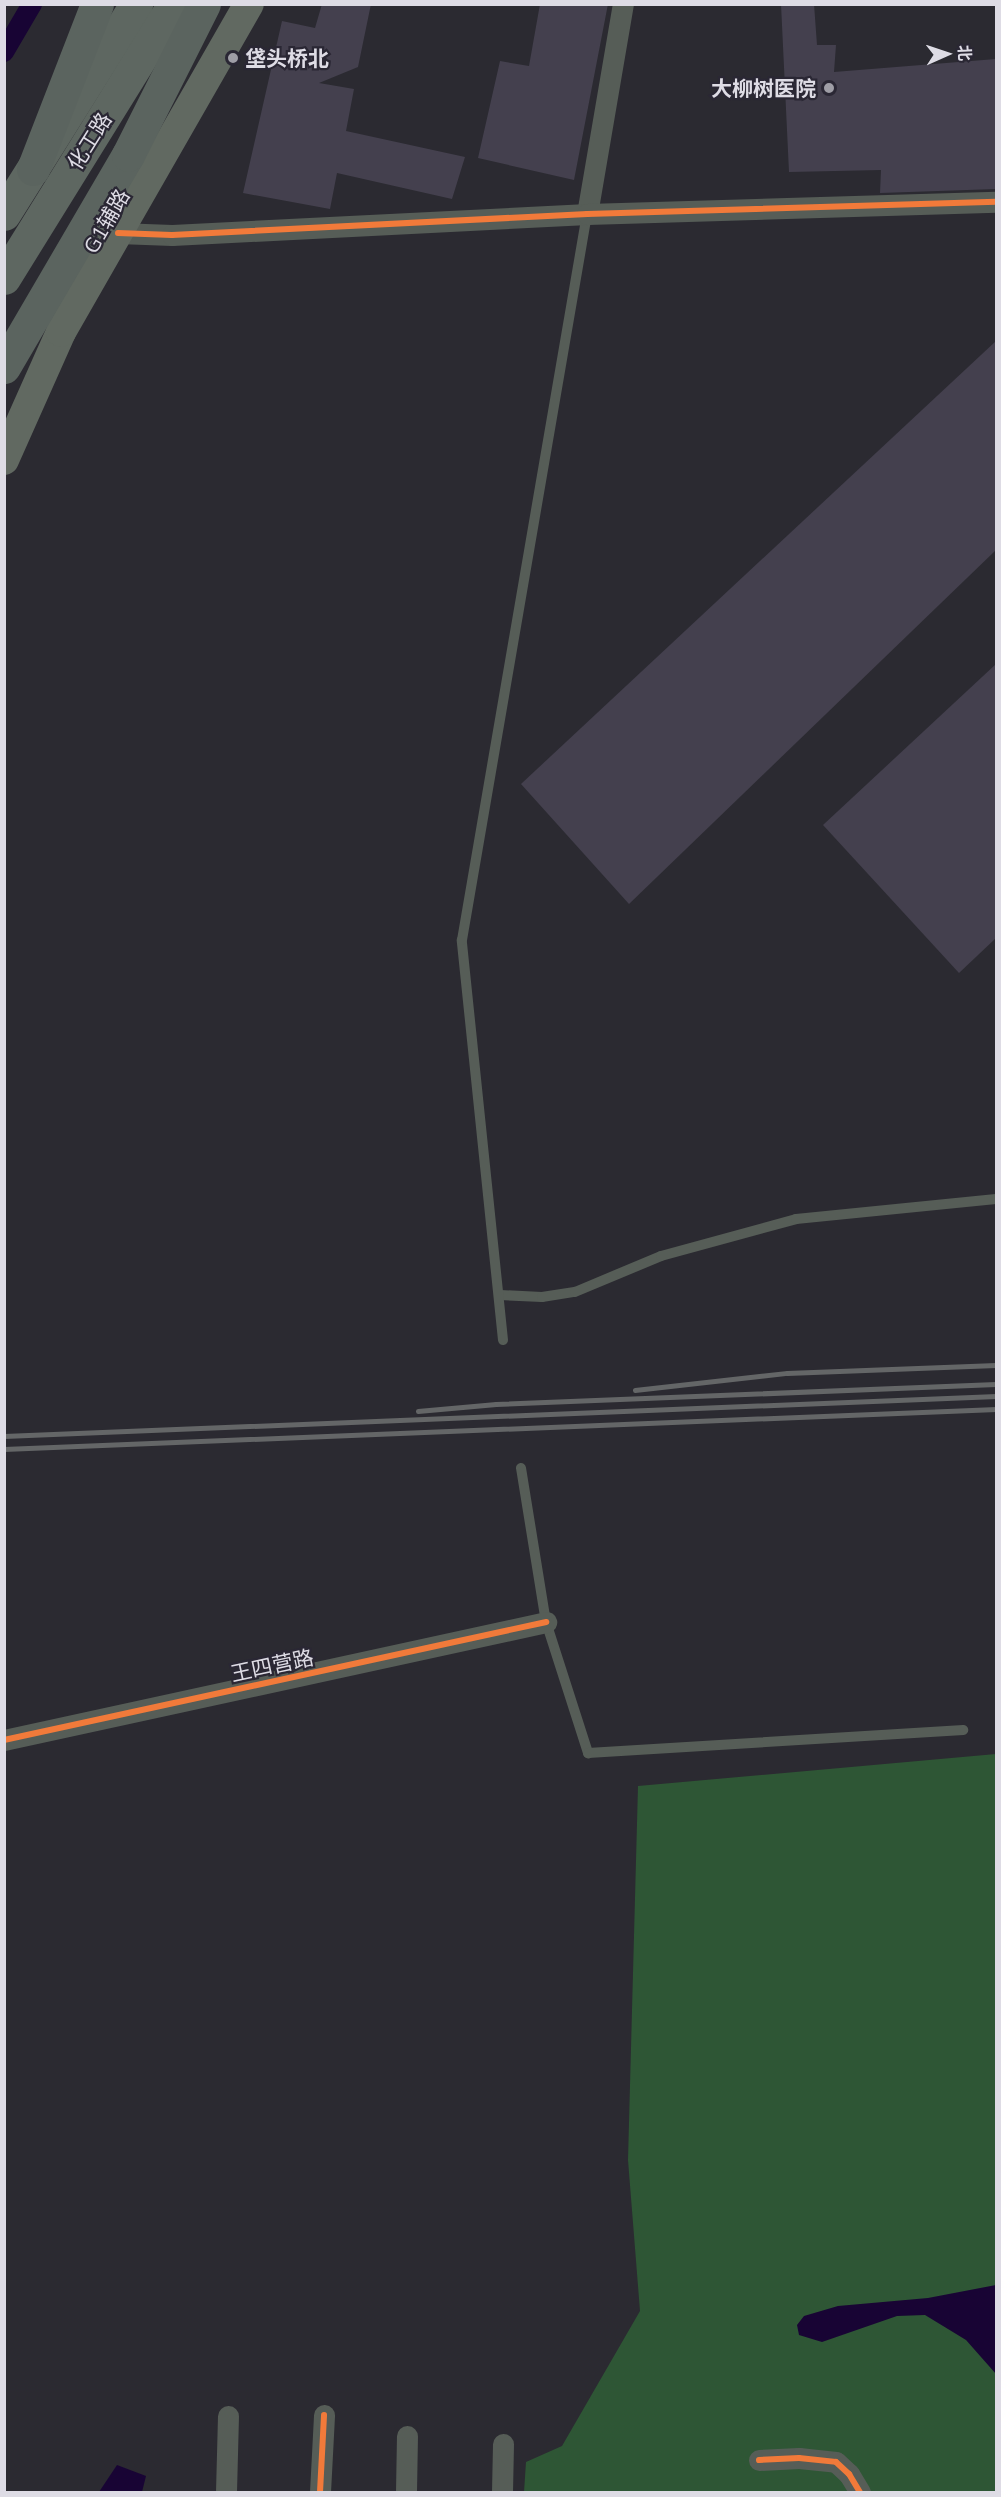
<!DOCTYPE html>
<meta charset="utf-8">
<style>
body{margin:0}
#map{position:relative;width:1001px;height:2497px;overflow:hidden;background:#2b2a31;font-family:Mulish,"Noto Sans SC",sans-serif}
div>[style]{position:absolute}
.green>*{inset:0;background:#2e5635}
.water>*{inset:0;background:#180434}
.canal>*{height:20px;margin:-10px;padding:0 10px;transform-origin:10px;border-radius:10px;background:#180434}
.building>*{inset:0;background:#44404e}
.service>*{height:10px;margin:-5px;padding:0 5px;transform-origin:5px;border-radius:5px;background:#565d57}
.minor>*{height:21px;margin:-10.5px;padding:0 10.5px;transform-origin:10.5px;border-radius:10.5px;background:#565d57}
.secondary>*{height:30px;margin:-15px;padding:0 15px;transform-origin:15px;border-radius:15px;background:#616961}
.primary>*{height:33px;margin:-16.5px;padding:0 16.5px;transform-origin:16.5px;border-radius:16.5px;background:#5e6761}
.motorway>*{height:33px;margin:-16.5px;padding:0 16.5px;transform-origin:16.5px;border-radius:16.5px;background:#5b645f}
.rail>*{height:4.5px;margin:-2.25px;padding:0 2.25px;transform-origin:2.25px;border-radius:2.25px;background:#646667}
.cycleway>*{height:6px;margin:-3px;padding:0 3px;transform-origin:3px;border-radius:3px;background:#f17a3a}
.dots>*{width:16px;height:16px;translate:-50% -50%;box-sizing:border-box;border:3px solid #2a2734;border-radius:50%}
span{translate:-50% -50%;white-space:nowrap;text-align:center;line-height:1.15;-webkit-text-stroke:4.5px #2a2734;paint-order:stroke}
.poi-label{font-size:21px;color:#dedce5;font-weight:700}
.left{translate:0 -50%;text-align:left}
.right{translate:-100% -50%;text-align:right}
.street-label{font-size:21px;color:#dedce5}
.frame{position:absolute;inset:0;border:6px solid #dedce5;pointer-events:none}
.north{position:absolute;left:917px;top:24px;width:60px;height:60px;-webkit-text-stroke:4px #2a2734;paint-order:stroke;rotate:87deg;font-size:16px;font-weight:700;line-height:24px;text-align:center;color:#dedce5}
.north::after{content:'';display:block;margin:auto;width:21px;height:27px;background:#dedce5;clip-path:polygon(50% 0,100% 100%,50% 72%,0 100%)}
</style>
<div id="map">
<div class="green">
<i style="clip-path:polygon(996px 1754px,996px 2492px,524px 2492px,526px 2462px,562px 2446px,640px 2311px,628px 2160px,638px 1786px)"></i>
</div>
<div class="water">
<i style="clip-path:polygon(996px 2285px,996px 2374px,966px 2340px,925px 2315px,897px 2316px,822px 2342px,799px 2335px,797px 2325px,804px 2316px,838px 2306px,928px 2298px)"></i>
<i style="clip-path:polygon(117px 2465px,146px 2476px,142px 2492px,99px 2492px)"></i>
</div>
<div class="canal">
<i style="left:4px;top:52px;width:56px;rotate:-59.7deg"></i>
</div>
<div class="building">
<i style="clip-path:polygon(322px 4px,371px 4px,358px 67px,319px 83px,354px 89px,346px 131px,465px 157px,452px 199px,337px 173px,330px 209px,243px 193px,282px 21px,315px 28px)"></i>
<i style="clip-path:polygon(540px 4px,608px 4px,574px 180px,478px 158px,500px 61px,529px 66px)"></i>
<i style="clip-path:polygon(781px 4px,814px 4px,817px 45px,836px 45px,834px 72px,996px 59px,996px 189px,880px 193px,881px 170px,789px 172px)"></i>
<i style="clip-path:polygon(996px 341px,996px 550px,629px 904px,521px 784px)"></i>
<i style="clip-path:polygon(996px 664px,996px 938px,959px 973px,823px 825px)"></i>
</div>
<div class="service">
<i style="left:500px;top:1295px;width:42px;rotate:2.7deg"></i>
<i style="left:542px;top:1297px;width:33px;rotate:-9deg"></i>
<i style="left:575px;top:1292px;width:93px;rotate:-22.7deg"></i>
<i style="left:661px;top:1256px;width:140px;rotate:-15.3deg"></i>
<i style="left:796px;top:1219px;width:201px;rotate:-5.7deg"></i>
<i style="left:503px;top:1340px;width:402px;rotate:-95.9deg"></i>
<i style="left:462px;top:940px;width:737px;rotate:-80.23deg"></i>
<i style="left:521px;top:1468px;width:156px;rotate:80.8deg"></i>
<i style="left:546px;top:1622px;width:138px;rotate:72.2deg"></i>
<i style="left:588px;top:1753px;width:376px;rotate:-3.5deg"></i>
</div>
<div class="minor">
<i style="left:587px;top:214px;width:213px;rotate:-80.3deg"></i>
<i style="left:118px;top:233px;width:54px;rotate:2.1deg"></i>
<i style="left:172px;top:235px;width:416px;rotate:-2.9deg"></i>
<i style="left:587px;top:214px;width:409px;rotate:-1.7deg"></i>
<i style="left:4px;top:1740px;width:555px;rotate:-12.28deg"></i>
<i style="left:759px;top:2460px;width:40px;rotate:-2.9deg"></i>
<i style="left:799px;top:2458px;width:37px;rotate:6deg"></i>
<i style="left:836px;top:2462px;width:18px;rotate:43deg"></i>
<i style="left:849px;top:2474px;width:21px;rotate:59deg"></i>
<i style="left:226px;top:2492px;width:76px;rotate:-88.5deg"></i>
<i style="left:320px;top:2492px;width:77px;rotate:-87deg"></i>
<i style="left:406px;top:2492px;width:56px;rotate:-89deg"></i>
<i style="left:502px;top:2492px;width:48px;rotate:-88.8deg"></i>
</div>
<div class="secondary">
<i style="left:4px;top:460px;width:140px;rotate:-66deg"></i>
<i style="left:61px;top:332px;width:378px;rotate:-60.2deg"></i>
</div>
<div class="primary">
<i style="left:4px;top:214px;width:248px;rotate:-57.8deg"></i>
<i style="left:4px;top:278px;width:322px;rotate:-58.2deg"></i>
</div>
<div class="motorway">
<i style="left:33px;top:169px;width:177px;rotate:-68.8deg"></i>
<i style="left:4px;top:367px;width:246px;rotate:-59.7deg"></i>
<i style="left:128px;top:155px;width:169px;rotate:-63.3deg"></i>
</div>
<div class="rail">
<i style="left:635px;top:1390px;width:153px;rotate:-6.4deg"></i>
<i style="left:787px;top:1373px;width:209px;rotate:-2.2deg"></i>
<i style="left:418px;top:1411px;width:78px;rotate:-5.1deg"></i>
<i style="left:496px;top:1404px;width:500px;rotate:-2.29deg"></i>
<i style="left:4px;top:1436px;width:993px;rotate:-2.31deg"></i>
<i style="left:4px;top:1449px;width:993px;rotate:-2.31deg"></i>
</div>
<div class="cycleway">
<i style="left:118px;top:233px;width:54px;rotate:2.1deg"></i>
<i style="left:172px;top:235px;width:416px;rotate:-2.9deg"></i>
<i style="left:587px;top:214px;width:409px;rotate:-1.7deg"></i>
<i style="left:4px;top:1740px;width:555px;rotate:-12.28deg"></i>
<i style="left:759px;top:2460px;width:40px;rotate:-2.9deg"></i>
<i style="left:799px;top:2458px;width:37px;rotate:6deg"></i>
<i style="left:836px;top:2462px;width:18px;rotate:43deg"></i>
<i style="left:849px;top:2474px;width:21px;rotate:59deg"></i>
<i style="left:320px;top:2492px;width:77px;rotate:-87deg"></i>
</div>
<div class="dots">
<i style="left:233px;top:58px;background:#9f9ea6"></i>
<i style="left:829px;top:88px;background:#9f9ea6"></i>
</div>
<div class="poi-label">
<span class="left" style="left:245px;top:58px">垡头桥北</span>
<span class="right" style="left:816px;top:88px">大柳树医院</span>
</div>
<div class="street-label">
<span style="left:89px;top:141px;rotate:-58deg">化工路</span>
<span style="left:106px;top:221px;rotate:-60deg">G1辅路</span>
<span style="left:272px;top:1665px;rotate:-12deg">王四营路</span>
</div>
<div class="frame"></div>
<div class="north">北</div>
</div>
